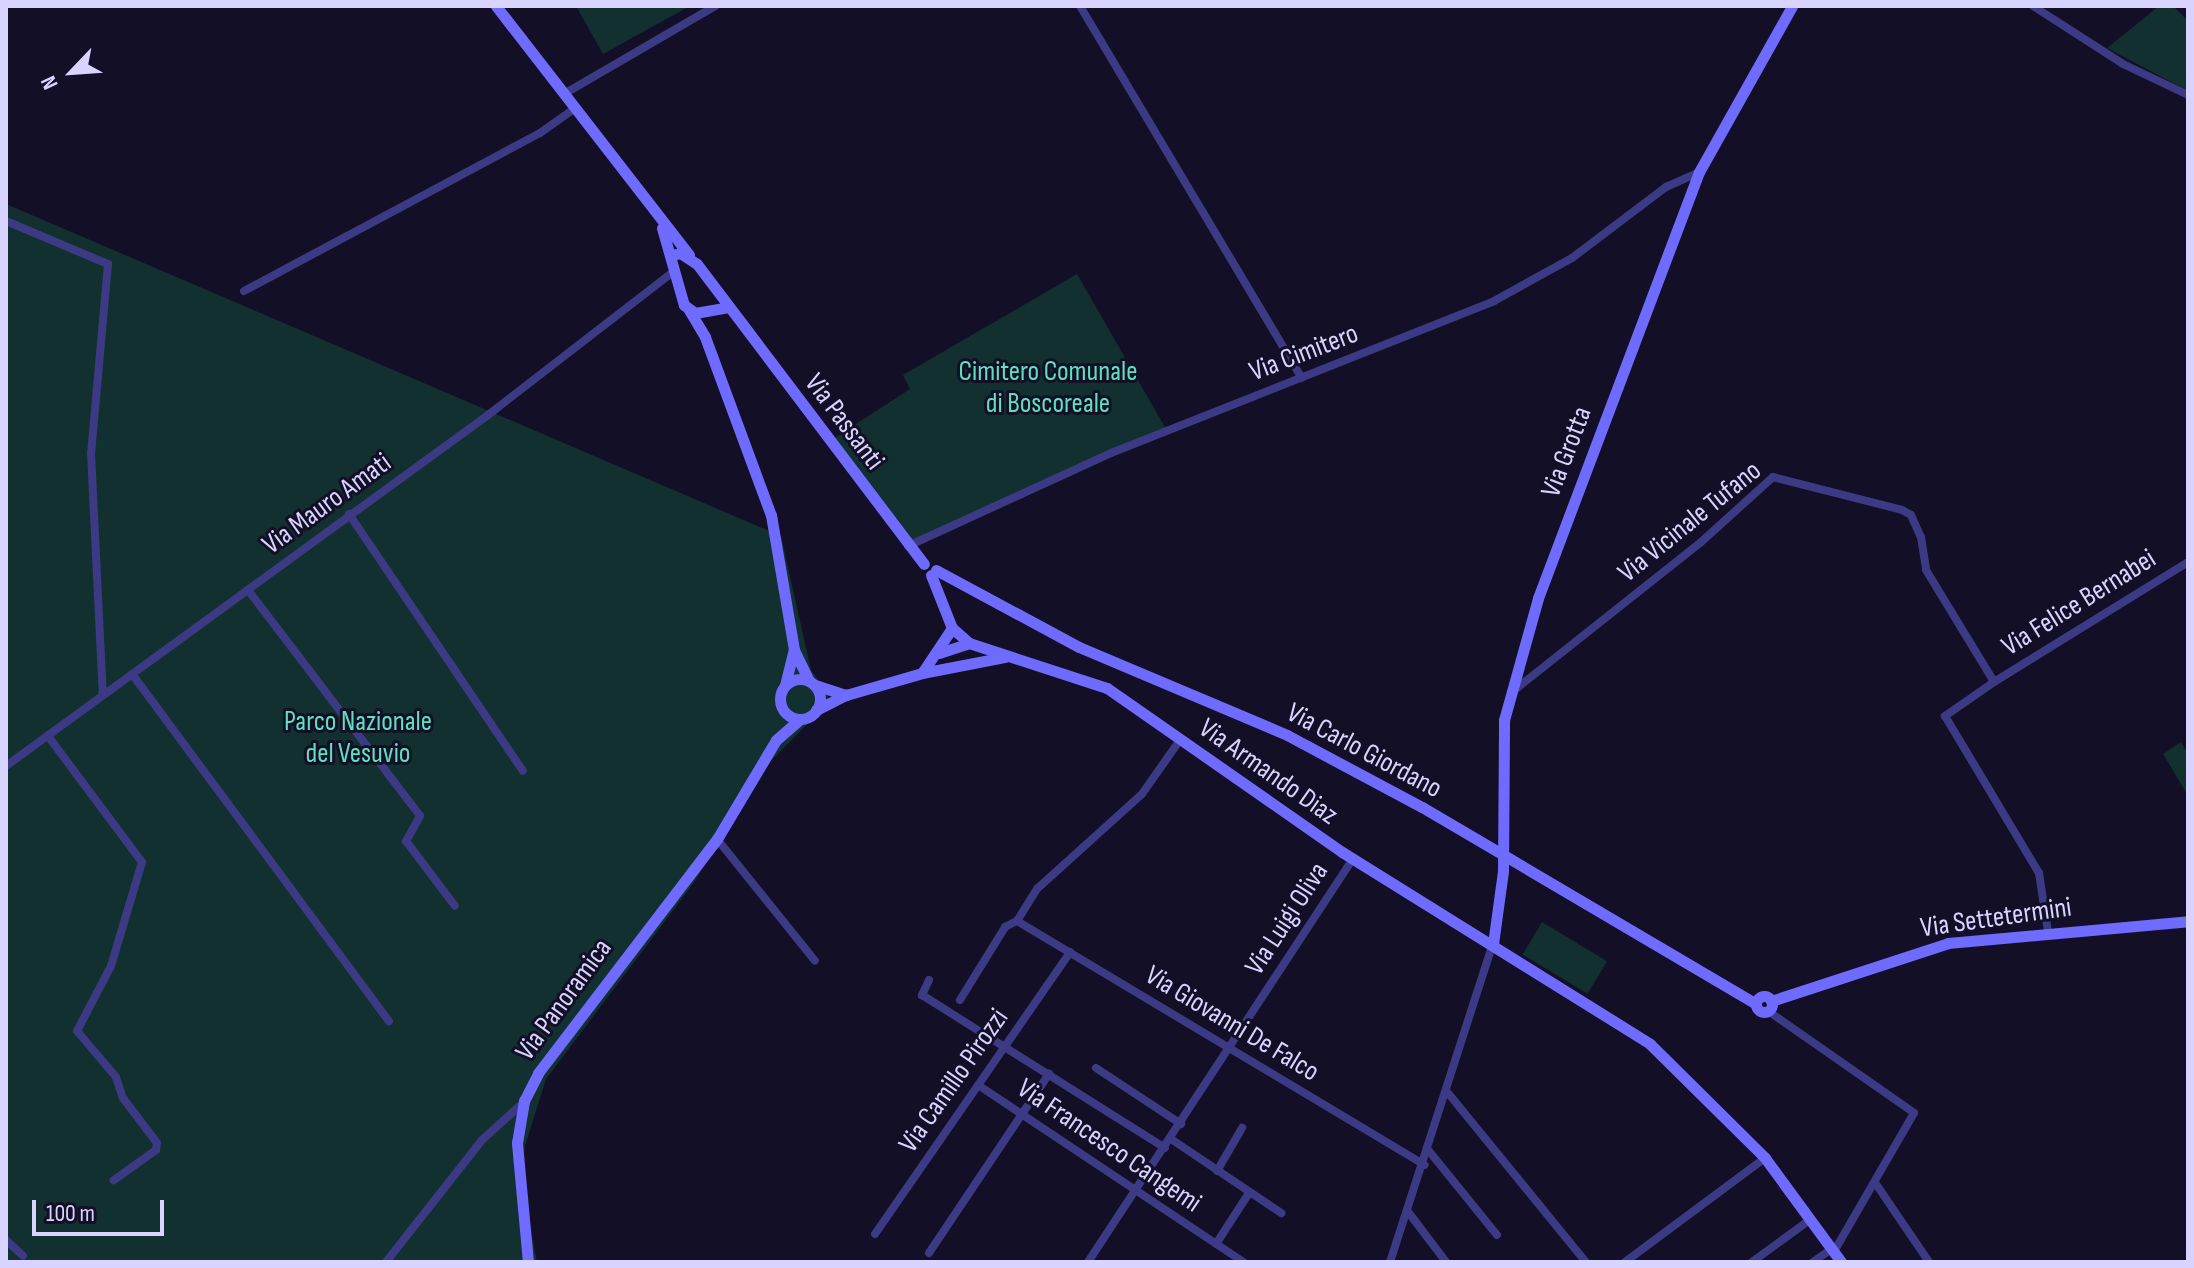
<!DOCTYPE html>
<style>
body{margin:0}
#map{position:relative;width:2194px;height:1268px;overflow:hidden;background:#130f26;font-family:"Sofia Sans Condensed",sans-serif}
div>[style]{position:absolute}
.green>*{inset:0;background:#12302f;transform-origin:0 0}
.street>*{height:8px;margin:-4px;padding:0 4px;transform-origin:4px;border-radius:4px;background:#3d3a85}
.secondary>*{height:11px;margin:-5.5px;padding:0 5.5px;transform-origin:5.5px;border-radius:5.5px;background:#6f6bff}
.secondary>.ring{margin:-5.5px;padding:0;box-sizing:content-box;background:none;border:11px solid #6f6bff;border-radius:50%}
span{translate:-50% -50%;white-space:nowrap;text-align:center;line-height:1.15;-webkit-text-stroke:6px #130f26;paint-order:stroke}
.street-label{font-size:28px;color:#d9d4ff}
.park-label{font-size:28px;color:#5fe0c0}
.frame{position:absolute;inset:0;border:8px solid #d9d4ff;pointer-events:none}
.north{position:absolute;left:32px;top:32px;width:80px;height:80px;-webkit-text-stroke:6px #130f26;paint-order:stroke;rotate:245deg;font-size:22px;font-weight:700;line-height:32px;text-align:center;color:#d9d4ff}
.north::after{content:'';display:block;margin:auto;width:28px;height:36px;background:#d9d4ff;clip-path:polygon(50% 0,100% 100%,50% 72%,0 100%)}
.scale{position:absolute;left:32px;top:1200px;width:132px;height:36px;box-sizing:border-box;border:4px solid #d9d4ff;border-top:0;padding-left:10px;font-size:24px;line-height:28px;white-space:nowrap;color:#d9d4ff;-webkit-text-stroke:6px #130f26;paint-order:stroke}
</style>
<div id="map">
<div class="green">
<i style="clip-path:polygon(576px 6px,690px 6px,603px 54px)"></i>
<i style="clip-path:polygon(2159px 6px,2173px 6px,2188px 21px,2188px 91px,2107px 48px)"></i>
<i style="clip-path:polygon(6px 204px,781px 536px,811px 670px,828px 693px,827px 704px,770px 762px,693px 884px,546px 1079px,525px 1146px,522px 1181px,537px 1262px,6px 1262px)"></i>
<i style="clip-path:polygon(1077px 274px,1166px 429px,912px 542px,833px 439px,910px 389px,903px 375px)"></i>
<i style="clip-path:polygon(2181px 742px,2188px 754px,2187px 794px,2163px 754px)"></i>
<i style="left:1542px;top:922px;width:76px;height:38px;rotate:31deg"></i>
</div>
<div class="street">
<i style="left:1080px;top:6px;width:433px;rotate:59.2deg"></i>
<i style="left:2033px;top:6px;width:107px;rotate:32.8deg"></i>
<i style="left:2123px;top:64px;width:72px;rotate:25.5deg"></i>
<i style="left:564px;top:94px;width:175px;rotate:-30.2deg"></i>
<i style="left:6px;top:221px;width:111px;rotate:22.9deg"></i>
<i style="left:108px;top:264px;width:190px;rotate:95.1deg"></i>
<i style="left:91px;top:453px;width:242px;rotate:87.2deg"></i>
<i style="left:244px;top:291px;width:336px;rotate:-28.1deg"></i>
<i style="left:540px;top:133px;width:42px;rotate:-35.2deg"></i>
<i style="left:349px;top:514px;width:310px;rotate:55.9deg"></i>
<i style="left:908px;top:546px;width:223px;rotate:-24.6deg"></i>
<i style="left:1111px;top:453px;width:412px;rotate:-21.6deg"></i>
<i style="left:1494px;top:301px;width:89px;rotate:-28.9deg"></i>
<i style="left:1572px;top:258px;width:118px;rotate:-37.1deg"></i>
<i style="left:1666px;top:187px;width:36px;rotate:-24deg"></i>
<i style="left:248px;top:590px;width:284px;rotate:52.7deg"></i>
<i style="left:420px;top:816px;width:29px;rotate:119deg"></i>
<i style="left:406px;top:841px;width:81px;rotate:53deg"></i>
<i style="left:132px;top:674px;width:432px;rotate:53.5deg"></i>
<i style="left:1994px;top:682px;width:228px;rotate:-31.7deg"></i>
<i style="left:1512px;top:692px;width:240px;rotate:-38.4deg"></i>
<i style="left:1700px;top:543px;width:98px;rotate:-42.1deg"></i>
<i style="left:1773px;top:477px;width:133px;rotate:14.3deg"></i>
<i style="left:1902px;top:510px;width:10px;rotate:29deg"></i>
<i style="left:1911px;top:515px;width:24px;rotate:66deg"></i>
<i style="left:1921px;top:537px;width:33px;rotate:81deg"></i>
<i style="left:1926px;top:570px;width:131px;rotate:58.7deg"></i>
<i style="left:1994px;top:682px;width:60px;rotate:145.2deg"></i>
<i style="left:1945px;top:716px;width:183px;rotate:59.1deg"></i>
<i style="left:2039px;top:873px;width:60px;rotate:81.3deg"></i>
<i style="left:48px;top:736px;width:157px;rotate:53.3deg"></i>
<i style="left:142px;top:862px;width:109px;rotate:106.6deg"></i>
<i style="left:111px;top:966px;width:73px;rotate:117.6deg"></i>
<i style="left:77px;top:1031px;width:60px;rotate:49.7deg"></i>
<i style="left:116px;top:1077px;width:22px;rotate:72deg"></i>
<i style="left:123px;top:1098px;width:56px;rotate:52.9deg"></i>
<i style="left:157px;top:1143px;width:7px;rotate:98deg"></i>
<i style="left:156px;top:1150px;width:52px;rotate:144.5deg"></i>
<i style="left:6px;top:766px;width:596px;rotate:-36.06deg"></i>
<i style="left:488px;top:415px;width:232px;rotate:-37.7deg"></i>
<i style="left:717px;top:839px;width:156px;rotate:51.2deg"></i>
<i style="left:1017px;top:921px;width:475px;rotate:30.9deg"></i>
<i style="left:929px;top:980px;width:17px;rotate:115deg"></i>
<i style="left:922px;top:995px;width:287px;rotate:32.2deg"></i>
<i style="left:960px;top:1000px;width:86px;rotate:-58.3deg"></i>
<i style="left:1005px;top:927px;width:13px;rotate:-27deg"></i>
<i style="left:1017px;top:921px;width:39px;rotate:-58deg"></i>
<i style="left:1038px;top:888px;width:140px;rotate:-42.1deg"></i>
<i style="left:1142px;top:794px;width:66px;rotate:-54.9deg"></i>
<i style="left:1768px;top:1011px;width:178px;rotate:34.9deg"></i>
<i style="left:1914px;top:1113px;width:158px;rotate:120deg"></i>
<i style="left:1096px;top:1068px;width:102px;rotate:33.4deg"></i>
<i style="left:978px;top:1085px;width:319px;rotate:33.7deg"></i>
<i style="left:1448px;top:1093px;width:218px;rotate:50.8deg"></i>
<i style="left:1171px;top:1139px;width:133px;rotate:33.9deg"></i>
<i style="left:1429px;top:1151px;width:108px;rotate:51deg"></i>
<i style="left:1217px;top:1171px;width:50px;rotate:-59.8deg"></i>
<i style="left:1876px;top:1184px;width:94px;rotate:55.8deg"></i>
<i style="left:1409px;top:1213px;width:61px;rotate:52.9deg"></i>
<i style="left:875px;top:1234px;width:343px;rotate:-55.3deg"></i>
<i style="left:6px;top:1240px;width:23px;rotate:43deg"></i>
<i style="left:1216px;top:1244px;width:61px;rotate:-57.1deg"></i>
<i style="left:929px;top:1253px;width:216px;rotate:-56.2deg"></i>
<i style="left:386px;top:1262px;width:155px;rotate:-51.8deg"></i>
<i style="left:482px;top:1140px;width:57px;rotate:-42.1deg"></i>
<i style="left:1088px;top:1262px;width:482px;rotate:-56.7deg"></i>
<i style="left:1390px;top:1262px;width:334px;rotate:-72.1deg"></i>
<i style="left:1625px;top:1262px;width:174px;rotate:-36.6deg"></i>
<i style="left:1752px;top:1262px;width:73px;rotate:-36.1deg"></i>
<i style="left:1813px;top:1262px;width:24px;rotate:-35deg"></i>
</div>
<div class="secondary">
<i style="left:496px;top:6px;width:315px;rotate:52.2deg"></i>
<i style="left:662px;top:228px;width:80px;rotate:74.1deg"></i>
<i style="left:684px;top:305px;width:14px;rotate:36deg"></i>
<i style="left:695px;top:313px;width:34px;rotate:-10deg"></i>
<i style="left:672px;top:255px;width:8px;rotate:-14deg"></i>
<i style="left:680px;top:253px;width:20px;rotate:33deg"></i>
<i style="left:697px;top:264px;width:376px;rotate:52.9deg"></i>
<i style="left:689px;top:310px;width:31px;rotate:59deg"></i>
<i style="left:705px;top:337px;width:190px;rotate:69.7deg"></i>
<i style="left:771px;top:515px;width:137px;rotate:80.3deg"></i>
<i style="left:794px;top:650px;width:34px;rotate:64deg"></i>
<i style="left:936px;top:570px;width:162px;rotate:28.3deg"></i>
<i style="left:1079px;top:647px;width:226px;rotate:22.9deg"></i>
<i style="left:1287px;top:735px;width:153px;rotate:28.1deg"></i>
<i style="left:1422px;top:807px;width:386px;rotate:30.5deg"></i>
<i style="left:931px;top:575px;width:57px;rotate:68.4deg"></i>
<i style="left:952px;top:628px;width:23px;rotate:41deg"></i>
<i style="left:939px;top:653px;width:32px;rotate:-18deg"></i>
<i style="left:969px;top:643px;width:145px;rotate:18.1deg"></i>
<i style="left:1107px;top:688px;width:287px;rotate:34.9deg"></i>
<i style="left:1342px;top:852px;width:363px;rotate:31.9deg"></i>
<i style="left:1650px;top:1044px;width:162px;rotate:44.7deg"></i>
<i style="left:1765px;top:1158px;width:129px;rotate:53.8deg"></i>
<i style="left:922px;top:673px;width:54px;rotate:-56.3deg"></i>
<i class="ring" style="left:780px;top:679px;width:29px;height:29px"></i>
<i style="left:785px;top:685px;width:36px;rotate:-76deg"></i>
<i style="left:815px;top:685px;width:33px;rotate:18deg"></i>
<i style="left:816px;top:710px;width:34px;rotate:-27deg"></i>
<i style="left:846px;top:695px;width:79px;rotate:-16.1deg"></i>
<i style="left:922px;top:673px;width:85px;rotate:-10.9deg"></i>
<i style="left:1493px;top:944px;width:74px;rotate:-82.2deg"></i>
<i style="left:1503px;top:871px;width:151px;rotate:-89.6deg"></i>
<i style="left:1504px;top:720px;width:127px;rotate:-74.4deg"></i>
<i style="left:1538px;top:598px;width:455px;rotate:-69.3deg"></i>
<i style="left:1699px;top:172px;width:190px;rotate:-60.7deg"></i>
<i class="ring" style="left:1756px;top:996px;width:5px;height:5px"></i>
<i style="left:1771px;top:1001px;width:186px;rotate:-18.1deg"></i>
<i style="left:1948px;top:943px;width:241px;rotate:-5.2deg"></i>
<i style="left:528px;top:1262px;width:120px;rotate:-95.3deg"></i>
<i style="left:517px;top:1143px;width:43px;rotate:-80.5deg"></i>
<i style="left:524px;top:1101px;width:31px;rotate:-63deg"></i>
<i style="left:538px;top:1073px;width:295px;rotate:-52.6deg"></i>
<i style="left:717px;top:839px;width:115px;rotate:-59.2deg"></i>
<i style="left:776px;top:740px;width:32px;rotate:-41deg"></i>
</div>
<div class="street-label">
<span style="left:1304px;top:353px;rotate:-21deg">Via Cimitero</span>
<span style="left:844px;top:422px;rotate:53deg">Via Passanti</span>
<span style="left:1567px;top:452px;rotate:-69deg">Via Grotta</span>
<span style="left:327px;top:504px;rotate:-36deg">Via Mauro Amati</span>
<span style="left:1690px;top:522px;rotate:-39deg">Via Vicinale Tufano</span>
<span style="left:2079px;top:603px;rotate:-32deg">Via Felice Bernabei</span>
<span style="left:1364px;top:751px;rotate:28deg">Via Carlo Giordano</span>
<span style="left:1268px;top:772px;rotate:35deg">Via Armando Diaz</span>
<span style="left:1996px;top:918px;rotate:-8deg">Via Settetermini</span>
<span style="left:1287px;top:919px;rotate:-57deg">Via Luigi Oliva</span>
<span style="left:564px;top:1000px;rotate:-54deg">Via Panoramica</span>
<span style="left:1232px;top:1024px;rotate:31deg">Via Giovanni De Falco</span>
<span style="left:954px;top:1081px;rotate:-55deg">Via Camillo Pirozzi</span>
<span style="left:1109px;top:1146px;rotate:34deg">Via Francesco Cangemi</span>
</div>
<div class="park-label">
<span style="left:1048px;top:388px">Cimitero Comunale<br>di Boscoreale</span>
<span style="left:358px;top:738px">Parco Nazionale<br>del Vesuvio</span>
</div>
<div class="frame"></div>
<div class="north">N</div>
<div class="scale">100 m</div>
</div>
